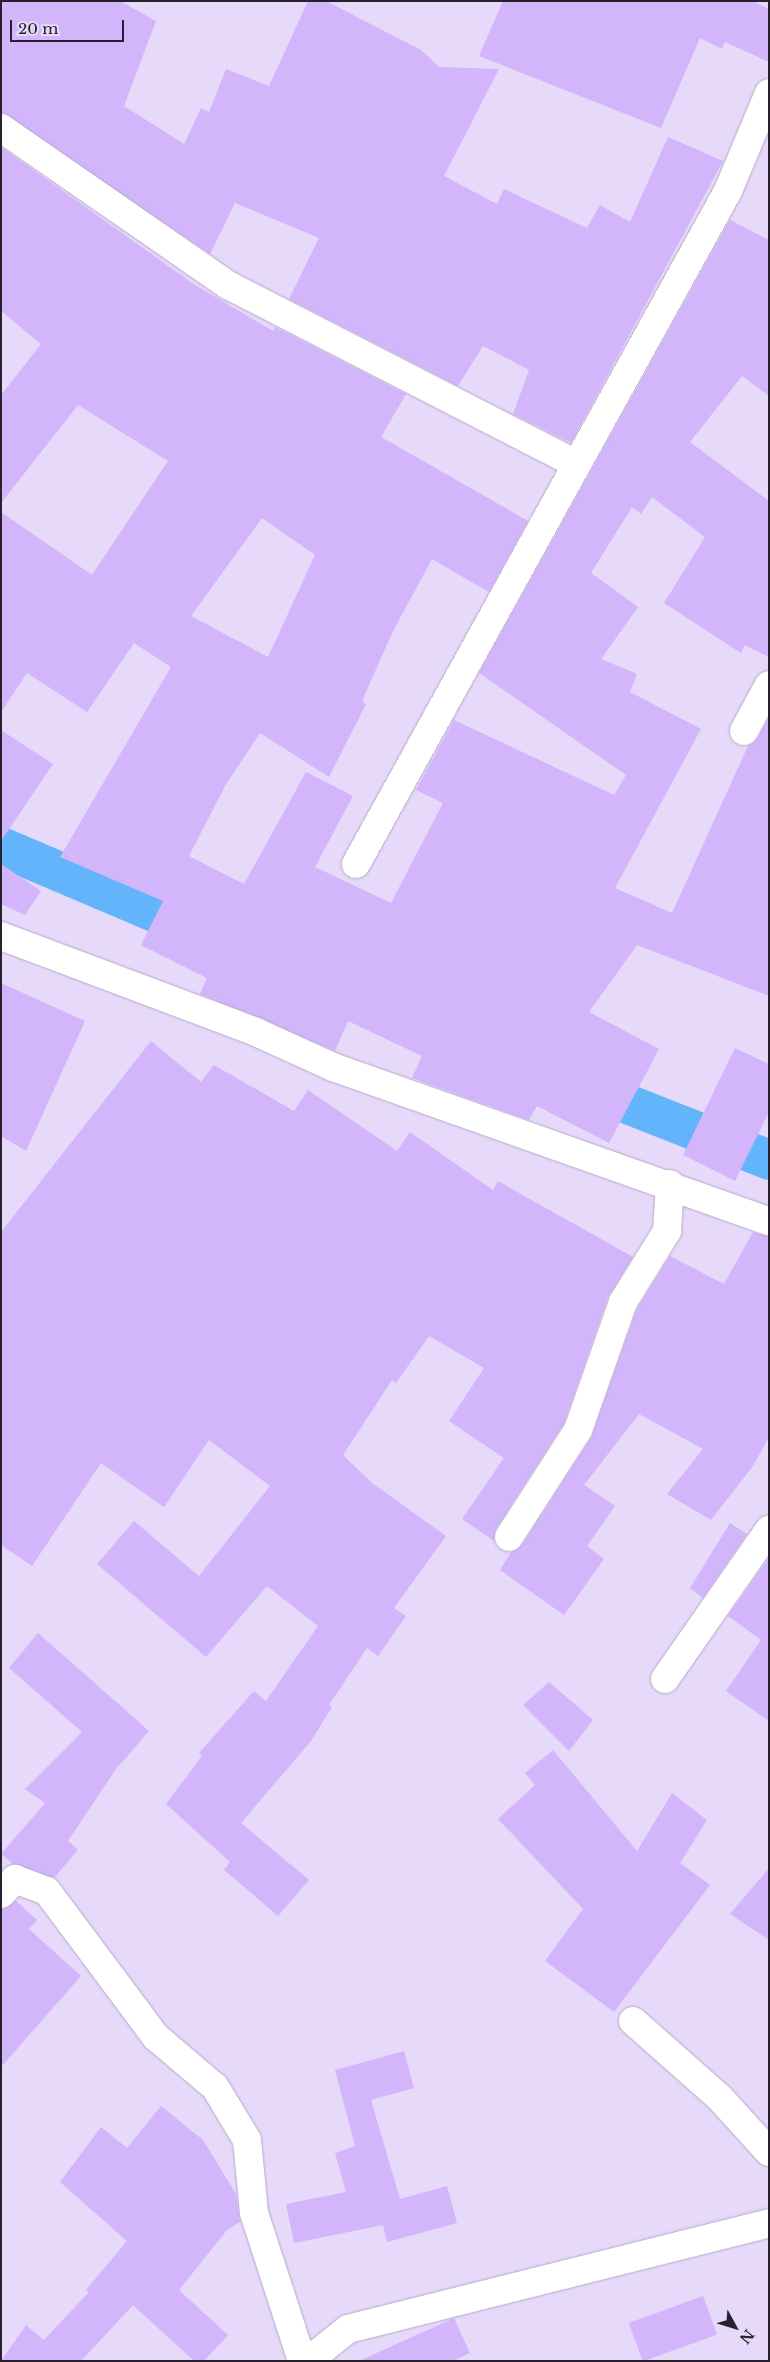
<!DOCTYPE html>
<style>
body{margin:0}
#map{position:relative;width:770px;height:2362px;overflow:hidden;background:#e6d9f9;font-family:"Libre Baskerville",serif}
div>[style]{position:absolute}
.canal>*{height:40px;margin:-20px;padding:0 20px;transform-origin:20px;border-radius:20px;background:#62b5fa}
.building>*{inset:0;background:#d3b5fc;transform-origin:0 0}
.roads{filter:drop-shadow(0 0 1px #b7abc9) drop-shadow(0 0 1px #b7abc9)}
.minor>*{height:28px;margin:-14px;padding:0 14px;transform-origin:14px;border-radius:14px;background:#fff}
span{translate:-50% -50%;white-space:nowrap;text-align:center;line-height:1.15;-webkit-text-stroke:5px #e6d9f9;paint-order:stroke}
.frame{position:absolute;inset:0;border:2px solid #26212d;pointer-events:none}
.north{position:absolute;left:710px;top:2302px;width:50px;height:50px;-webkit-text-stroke:4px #e6d9f9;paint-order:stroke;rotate:129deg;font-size:14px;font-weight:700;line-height:20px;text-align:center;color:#26212d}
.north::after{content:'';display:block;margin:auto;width:18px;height:22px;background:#26212d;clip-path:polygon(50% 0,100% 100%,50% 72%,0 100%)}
.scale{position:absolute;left:10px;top:20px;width:114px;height:22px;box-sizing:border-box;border:2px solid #26212d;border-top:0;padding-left:6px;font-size:15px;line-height:18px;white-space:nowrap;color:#26212d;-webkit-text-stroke:4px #e6d9f9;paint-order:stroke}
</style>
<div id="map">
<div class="canal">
<i style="left:1px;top:847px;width:225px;rotate:23deg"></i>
<i style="left:579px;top:1085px;width:204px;rotate:21.5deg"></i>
</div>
<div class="building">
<i style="clip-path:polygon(1px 1px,120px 1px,156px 21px,124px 106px,184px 144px,201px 108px,209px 112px,226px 69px,269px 86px,308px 1px,326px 1px,421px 50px,439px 67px,499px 69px,444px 176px,497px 204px,504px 189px,587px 228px,600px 205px,630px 222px,668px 137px,723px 161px,571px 443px,513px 414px,529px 370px,483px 346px,458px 386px,289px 299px,319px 238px,235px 203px,210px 254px,1px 113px)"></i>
<i style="clip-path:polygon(503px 1px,753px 1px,769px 9px,769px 62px,725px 42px,722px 49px,700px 38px,661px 128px,479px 56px)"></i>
<i style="clip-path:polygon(evenodd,1px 147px,195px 285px,273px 331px,275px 327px,406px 394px,381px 437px,528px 521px,489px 592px,432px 559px,393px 631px,362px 701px,366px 704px,329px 777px,260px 733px,225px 786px,189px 856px,244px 884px,306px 772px,353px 796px,315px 867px,391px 903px,443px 803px,416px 790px,454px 720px,614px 795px,626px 775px,479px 673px,730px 220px,769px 240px,769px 396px,742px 376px,690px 442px,769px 501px,769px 657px,745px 645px,741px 653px,664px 603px,705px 537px,652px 497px,641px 514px,632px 507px,591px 573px,638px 607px,601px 659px,637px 674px,630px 692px,701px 729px,615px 888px,672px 913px,748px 746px,757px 739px,769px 718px,769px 996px,637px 945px,589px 1012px,659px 1049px,609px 1143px,537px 1106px,529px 1120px,412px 1078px,422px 1056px,348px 1021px,335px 1051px,200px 994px,207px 978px,141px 945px,163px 901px,60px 857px,171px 667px,134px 643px,87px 712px,27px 673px,1px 712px,1px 512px,92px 575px,168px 461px,78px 405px,1px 503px,1px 395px,41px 344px,1px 311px,1px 147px,262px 518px,315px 555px,268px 657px,191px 616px,262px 518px)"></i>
<i style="clip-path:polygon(1px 730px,53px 764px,1px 841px)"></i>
<i style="clip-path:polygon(1px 864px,41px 891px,25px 915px,1px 904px)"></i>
<i style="clip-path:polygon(1px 983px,85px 1021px,26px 1151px,1px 1136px)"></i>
<i style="clip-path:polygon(151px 1041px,201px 1082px,214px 1065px,294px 1111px,308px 1090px,397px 1151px,410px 1132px,493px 1190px,498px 1181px,633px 1257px,608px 1297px,564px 1423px,496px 1529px,494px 1541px,462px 1519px,504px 1458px,449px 1421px,484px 1368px,429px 1336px,396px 1383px,392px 1380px,343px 1455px,372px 1483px,446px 1536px,394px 1608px,406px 1616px,378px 1656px,367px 1648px,329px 1705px,332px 1707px,311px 1741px,241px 1823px,309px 1880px,278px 1916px,224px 1870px,230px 1862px,166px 1804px,202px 1756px,199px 1753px,254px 1691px,266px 1701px,318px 1626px,267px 1586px,206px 1657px,97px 1564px,134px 1521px,199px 1576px,270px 1486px,209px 1440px,164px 1507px,101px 1463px,32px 1566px,1px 1545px,1px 1232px)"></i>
<i style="clip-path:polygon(735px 1048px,769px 1064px,769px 1112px,735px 1181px,683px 1155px)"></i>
<i style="clip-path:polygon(753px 1232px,769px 1236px,769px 1437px,753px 1466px,711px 1520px,667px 1494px,703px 1449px,639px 1414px,584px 1485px,615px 1506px,587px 1546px,604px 1559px,564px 1615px,500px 1570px,511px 1552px,522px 1545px,591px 1438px,637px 1309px,670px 1256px,724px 1284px)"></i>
<i style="clip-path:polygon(730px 1523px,747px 1534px,703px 1598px,690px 1588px)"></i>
<i style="clip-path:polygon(769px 1558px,769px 1721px,726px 1691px,761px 1640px,728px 1616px)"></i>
<i style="clip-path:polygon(38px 1633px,149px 1731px,116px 1769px,68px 1841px,78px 1850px,54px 1878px,13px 1864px,1px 1854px,45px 1803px,25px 1789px,82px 1732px,9px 1668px)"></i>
<i style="clip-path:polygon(549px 1682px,593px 1720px,569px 1751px,523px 1705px)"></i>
<i style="clip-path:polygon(553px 1750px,637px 1851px,672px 1793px,707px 1820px,680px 1863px,710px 1885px,614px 2012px,545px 1961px,583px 1909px,498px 1819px,535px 1785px,525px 1773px)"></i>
<i style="clip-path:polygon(769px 1868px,769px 1940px,730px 1914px)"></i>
<i style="clip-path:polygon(16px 1901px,37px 1920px,29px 1929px,81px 1976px,1px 2067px,1px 1909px)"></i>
<i style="clip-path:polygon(404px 2051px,414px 2088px,371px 2100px,400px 2199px,447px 2186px,457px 2223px,387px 2242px,383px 2225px,294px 2243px,286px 2204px,346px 2192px,335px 2153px,355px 2146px,335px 2070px)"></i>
<i style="clip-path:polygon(161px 2106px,203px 2140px,236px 2194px,240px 2222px,227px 2230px,179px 2290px,228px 2335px,204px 2361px,194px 2361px,133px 2305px,81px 2361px,1px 2361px,26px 2325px,44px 2340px,89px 2292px,86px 2290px,127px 2241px,60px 2182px,101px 2127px,127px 2148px)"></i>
<i style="left:703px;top:2296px;width:41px;height:79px;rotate:70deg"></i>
<i style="clip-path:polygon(454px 2318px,470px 2353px,453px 2361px,359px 2361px)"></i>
</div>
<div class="roads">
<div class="minor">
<i style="left:1px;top:128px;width:276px;rotate:34.7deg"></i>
<i style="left:228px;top:285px;width:392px;rotate:27.2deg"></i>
<i style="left:744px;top:731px;width:52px;rotate:-61.5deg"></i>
<i style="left:356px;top:864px;width:769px;rotate:-61.07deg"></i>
<i style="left:728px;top:191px;width:106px;rotate:-67.3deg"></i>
<i style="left:1px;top:936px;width:272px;rotate:20.6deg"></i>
<i style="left:256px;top:1032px;width:85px;rotate:24.4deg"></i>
<i style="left:333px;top:1067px;width:462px;rotate:19.5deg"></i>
<i style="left:509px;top:1537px;width:127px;rotate:-57.2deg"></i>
<i style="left:578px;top:1430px;width:136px;rotate:-70.6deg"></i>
<i style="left:623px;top:1302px;width:84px;rotate:-58.2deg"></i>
<i style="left:667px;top:1231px;width:47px;rotate:-86.3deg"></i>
<i style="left:665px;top:1679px;width:182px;rotate:-55.1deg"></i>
<i style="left:1px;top:1894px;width:21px;rotate:-47deg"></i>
<i style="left:15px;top:1879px;width:34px;rotate:21deg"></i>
<i style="left:47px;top:1891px;width:182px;rotate:53.3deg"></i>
<i style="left:156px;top:2037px;width:77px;rotate:40.3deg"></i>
<i style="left:215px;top:2087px;width:62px;rotate:58.9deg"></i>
<i style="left:247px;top:2140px;width:73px;rotate:84.5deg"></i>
<i style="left:254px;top:2213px;width:156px;rotate:72deg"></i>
<i style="left:633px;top:2021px;width:115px;rotate:41.5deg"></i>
<i style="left:719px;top:2097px;width:74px;rotate:47.7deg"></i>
<i style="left:308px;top:2361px;width:51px;rotate:-38.7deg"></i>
<i style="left:348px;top:2329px;width:434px;rotate:-14.1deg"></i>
</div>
</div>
<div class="frame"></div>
<div class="north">N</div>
<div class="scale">20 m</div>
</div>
